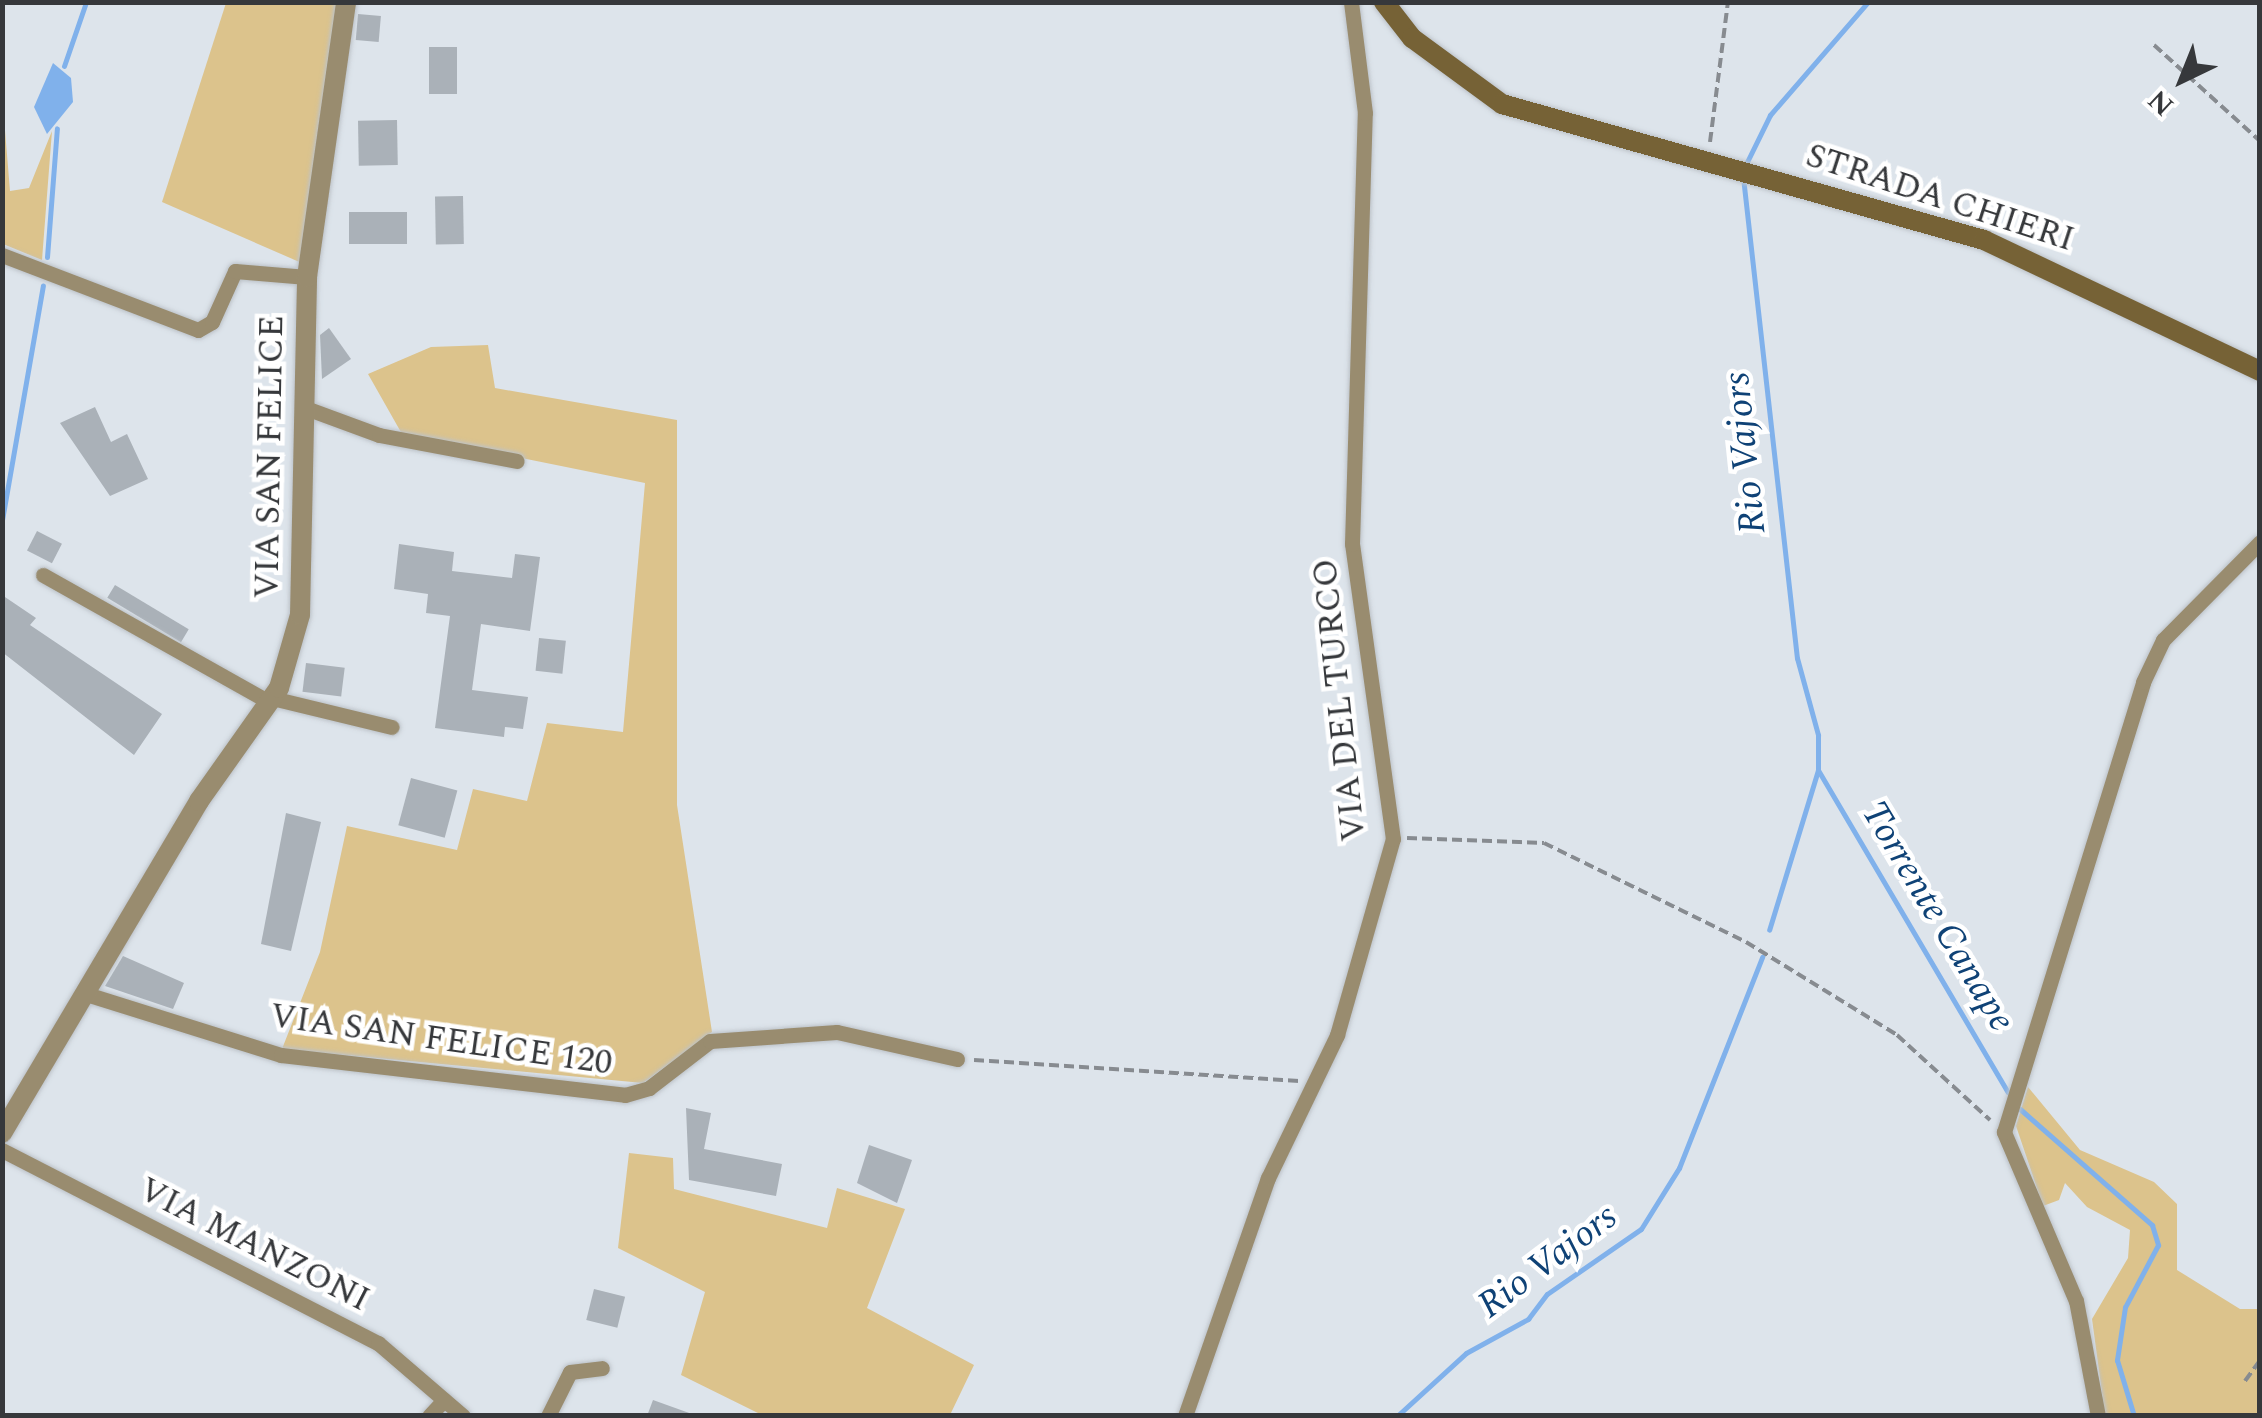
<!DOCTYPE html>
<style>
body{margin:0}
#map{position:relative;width:2262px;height:1418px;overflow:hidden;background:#dde4eb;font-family:Spectral,serif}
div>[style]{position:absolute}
.green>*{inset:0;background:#dcc38c}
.water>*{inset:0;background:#80b1eb}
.stream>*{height:5px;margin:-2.5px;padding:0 2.5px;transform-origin:2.5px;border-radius:2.5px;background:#80b1eb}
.building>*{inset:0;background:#aab1b8;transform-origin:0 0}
.path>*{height:4px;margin-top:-2px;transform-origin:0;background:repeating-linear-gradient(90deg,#878b90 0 10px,transparent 0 15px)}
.roads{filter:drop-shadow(0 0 2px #bcc2c8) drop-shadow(0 0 2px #bcc2c8)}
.minor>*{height:15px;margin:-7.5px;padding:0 7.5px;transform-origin:7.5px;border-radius:7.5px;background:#998c6f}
.tertiary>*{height:20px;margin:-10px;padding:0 10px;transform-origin:10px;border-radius:10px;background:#998c6f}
.secondary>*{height:20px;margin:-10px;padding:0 10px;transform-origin:10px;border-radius:10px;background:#766236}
span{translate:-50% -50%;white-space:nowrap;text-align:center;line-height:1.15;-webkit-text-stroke:9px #fff;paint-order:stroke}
.street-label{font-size:35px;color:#36383b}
.water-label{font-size:38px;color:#0f4276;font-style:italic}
.frame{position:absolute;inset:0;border:5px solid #36383b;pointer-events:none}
.north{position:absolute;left:2132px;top:30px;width:100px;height:100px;-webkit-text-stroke:8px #fff;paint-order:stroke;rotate:223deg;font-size:28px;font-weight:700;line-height:40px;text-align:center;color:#36383b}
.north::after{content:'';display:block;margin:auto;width:35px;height:45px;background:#36383b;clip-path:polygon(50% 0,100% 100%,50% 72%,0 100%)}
</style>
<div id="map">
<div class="green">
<i style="clip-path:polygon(226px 3px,340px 3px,304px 264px,162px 202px)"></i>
<i style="clip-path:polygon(2px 94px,10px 191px,29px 188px,52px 131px,42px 260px,3px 244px)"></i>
<i style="clip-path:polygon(488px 345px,495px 388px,677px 420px,677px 805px,712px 1032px,643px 1083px,282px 1049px,320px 952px,347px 826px,457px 850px,473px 789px,527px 801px,547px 723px,623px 732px,645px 483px,402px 434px,368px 374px,431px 347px)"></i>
<i style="clip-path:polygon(2028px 1087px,2080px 1150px,2154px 1182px,2177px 1204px,2177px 1270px,2240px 1309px,2259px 1309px,2259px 1415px,2105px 1415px,2092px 1319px,2128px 1258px,2130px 1230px,2087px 1207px,2065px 1183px,2059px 1200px,2043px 1206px,2016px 1126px)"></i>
<i style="clip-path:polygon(629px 1153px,673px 1158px,674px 1189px,827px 1228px,837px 1188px,905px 1209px,867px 1308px,974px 1365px,950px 1415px,762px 1415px,681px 1375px,705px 1292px,618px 1248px)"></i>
</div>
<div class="water">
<i style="clip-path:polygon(53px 63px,71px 78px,73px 102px,47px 134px,34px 107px)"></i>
</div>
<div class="stream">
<i style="left:64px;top:66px;width:68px;rotate:-71deg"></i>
<i style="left:1745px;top:166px;width:57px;rotate:-63.9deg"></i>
<i style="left:1770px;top:115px;width:150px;rotate:-49.1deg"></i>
<i style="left:1743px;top:177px;width:484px;rotate:83.6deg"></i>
<i style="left:1797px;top:658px;width:80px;rotate:74.7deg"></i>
<i style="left:1818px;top:735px;width:35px;rotate:90deg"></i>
<i style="left:1818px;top:770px;width:167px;rotate:107deg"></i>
<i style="left:47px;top:257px;width:129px;rotate:-85.6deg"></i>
<i style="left:2px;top:520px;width:238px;rotate:-80.1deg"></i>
<i style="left:1818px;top:770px;width:374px;rotate:59.5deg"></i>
<i style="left:2020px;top:1109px;width:176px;rotate:41.3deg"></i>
<i style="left:2152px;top:1225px;width:21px;rotate:73deg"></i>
<i style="left:2158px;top:1245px;width:70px;rotate:118deg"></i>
<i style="left:2125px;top:1307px;width:54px;rotate:98.6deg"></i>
<i style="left:2117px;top:1360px;width:59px;rotate:73.1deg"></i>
<i style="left:1397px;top:1416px;width:93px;rotate:-42.4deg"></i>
<i style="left:1466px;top:1353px;width:71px;rotate:-28.7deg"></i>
<i style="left:1528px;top:1319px;width:31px;rotate:-53deg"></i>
<i style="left:1547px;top:1294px;width:114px;rotate:-34.7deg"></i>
<i style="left:1641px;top:1229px;width:72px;rotate:-58.1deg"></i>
<i style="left:1679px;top:1168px;width:227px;rotate:-68.5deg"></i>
</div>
<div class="building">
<i style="left:358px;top:14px;width:23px;height:26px;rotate:5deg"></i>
<i style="left:429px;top:47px;width:28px;height:47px"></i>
<i style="left:397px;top:120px;width:45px;height:39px;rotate:89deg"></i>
<i style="left:463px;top:196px;width:48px;height:28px;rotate:89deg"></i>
<i style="left:349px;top:212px;width:58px;height:32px"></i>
<i style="clip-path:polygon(329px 328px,351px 359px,322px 379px,320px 335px)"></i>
<i style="clip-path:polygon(95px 407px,111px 442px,127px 434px,148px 479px,110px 496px,60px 423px)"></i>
<i style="left:37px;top:531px;width:28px;height:22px;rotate:27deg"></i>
<i style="clip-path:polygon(399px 544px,454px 552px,452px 571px,512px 578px,515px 554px,540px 557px,530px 631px,481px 624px,472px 690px,528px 697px,523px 729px,505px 727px,504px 737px,435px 728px,450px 616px,426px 613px,428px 594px,394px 589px)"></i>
<i style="left:115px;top:585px;width:86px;height:15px;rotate:31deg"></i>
<i style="clip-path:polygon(2px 595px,36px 618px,30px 625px,162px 714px,134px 755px,2px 652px)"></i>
<i style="left:539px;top:638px;width:27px;height:33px;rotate:6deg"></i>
<i style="left:306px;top:663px;width:39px;height:29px;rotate:7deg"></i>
<i style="left:411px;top:778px;width:48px;height:49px;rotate:15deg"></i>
<i style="clip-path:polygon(286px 813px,321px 822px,291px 951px,261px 944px)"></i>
<i style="clip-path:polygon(123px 956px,184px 983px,173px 1009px,105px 986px)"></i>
<i style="clip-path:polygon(686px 1108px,711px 1113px,704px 1149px,782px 1164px,776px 1196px,689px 1180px)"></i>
<i style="clip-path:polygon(869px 1145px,912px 1160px,897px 1203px,857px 1183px)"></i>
<i style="left:594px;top:1289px;width:32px;height:32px;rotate:14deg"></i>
<i style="clip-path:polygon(653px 1400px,692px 1414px,691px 1416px,647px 1416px)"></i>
</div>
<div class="path">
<i style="left:2154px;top:45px;width:143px;rotate:42.2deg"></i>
<i style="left:1710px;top:142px;width:141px;rotate:-82.7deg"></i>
<i style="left:1407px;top:838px;width:137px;rotate:2.1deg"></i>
<i style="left:1544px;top:843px;width:225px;rotate:26.1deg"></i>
<i style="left:1746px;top:942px;width:177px;rotate:31.6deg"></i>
<i style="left:1897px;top:1035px;width:126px;rotate:42.4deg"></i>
<i style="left:974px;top:1060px;width:326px;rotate:3.7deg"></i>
<i style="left:2245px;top:1381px;width:26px;rotate:-54deg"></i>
</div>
<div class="roads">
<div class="minor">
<i style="left:2px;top:255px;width:210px;rotate:20.9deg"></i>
<i style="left:198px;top:330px;width:16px;rotate:-30deg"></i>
<i style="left:212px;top:322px;width:56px;rotate:-65.7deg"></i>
<i style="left:235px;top:271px;width:72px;rotate:4.8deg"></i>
<i style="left:303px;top:407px;width:81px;rotate:20.2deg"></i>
<i style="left:379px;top:435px;width:140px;rotate:10.7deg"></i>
<i style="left:43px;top:575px;width:259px;rotate:29.3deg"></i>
<i style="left:272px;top:698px;width:123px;rotate:13.6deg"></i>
<i style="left:83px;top:993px;width:207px;rotate:17.4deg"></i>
<i style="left:281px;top:1055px;width:346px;rotate:6.6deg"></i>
<i style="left:625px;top:1095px;width:25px;rotate:-16deg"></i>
<i style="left:649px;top:1088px;width:77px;rotate:-37.6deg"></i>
<i style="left:710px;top:1041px;width:127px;rotate:-4.1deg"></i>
<i style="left:837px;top:1032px;width:123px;rotate:12.7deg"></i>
<i style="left:2px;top:1150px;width:423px;rotate:27.2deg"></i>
<i style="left:378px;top:1343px;width:112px;rotate:40.7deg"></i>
<i style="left:429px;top:1416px;width:22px;rotate:-47deg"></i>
<i style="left:548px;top:1416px;width:49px;rotate:-63.4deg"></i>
<i style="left:570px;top:1372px;width:32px;rotate:-7deg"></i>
<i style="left:1185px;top:1416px;width:252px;rotate:-70.8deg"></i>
<i style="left:1268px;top:1178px;width:159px;rotate:-64.2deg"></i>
<i style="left:1337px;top:1035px;width:204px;rotate:-74.1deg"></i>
<i style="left:1393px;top:839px;width:298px;rotate:-97.9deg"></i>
<i style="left:1352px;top:544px;width:431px;rotate:-88.3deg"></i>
<i style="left:1365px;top:113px;width:112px;rotate:-97.2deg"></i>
<i style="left:2098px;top:1416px;width:117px;rotate:-100.8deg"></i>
<i style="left:2076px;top:1301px;width:184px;rotate:-113.1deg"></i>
<i style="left:2004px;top:1132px;width:471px;rotate:-72.8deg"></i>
<i style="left:2143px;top:682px;width:47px;rotate:-64.5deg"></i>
<i style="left:2163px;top:640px;width:138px;rotate:-45.3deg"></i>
</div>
<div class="tertiary">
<i style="left:2px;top:1133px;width:386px;rotate:-59.3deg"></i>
<i style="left:199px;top:801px;width:138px;rotate:-54.7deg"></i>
<i style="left:279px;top:688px;width:76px;rotate:-74deg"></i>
<i style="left:300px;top:615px;width:338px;rotate:-88.8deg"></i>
<i style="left:307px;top:277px;width:278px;rotate:-81.9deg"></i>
</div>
<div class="secondary">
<i style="left:1384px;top:2px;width:46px;rotate:52.1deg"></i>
<i style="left:1412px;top:38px;width:112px;rotate:36.3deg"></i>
<i style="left:1502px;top:104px;width:501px;rotate:15.76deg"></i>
<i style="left:1984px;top:240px;width:306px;rotate:25.4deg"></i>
</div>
</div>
<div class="street-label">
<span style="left:1940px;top:198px;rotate:18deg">STRADA CHIERI</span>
<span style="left:270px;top:457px;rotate:-89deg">VIA SAN FELICE</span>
<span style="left:1340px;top:700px;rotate:-96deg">VIA DEL TURCO</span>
<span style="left:441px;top:1040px;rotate:8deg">VIA SAN FELICE 120</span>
<span style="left:254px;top:1245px;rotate:27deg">VIA MANZONI</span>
</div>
<div class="water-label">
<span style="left:1746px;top:453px;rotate:-96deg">Rio Vajors</span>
<span style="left:1937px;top:917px;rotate:59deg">Torrente Canape</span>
<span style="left:1548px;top:1262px;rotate:-37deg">Rio Vajors</span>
</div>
<div class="frame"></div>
<div class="north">N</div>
</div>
